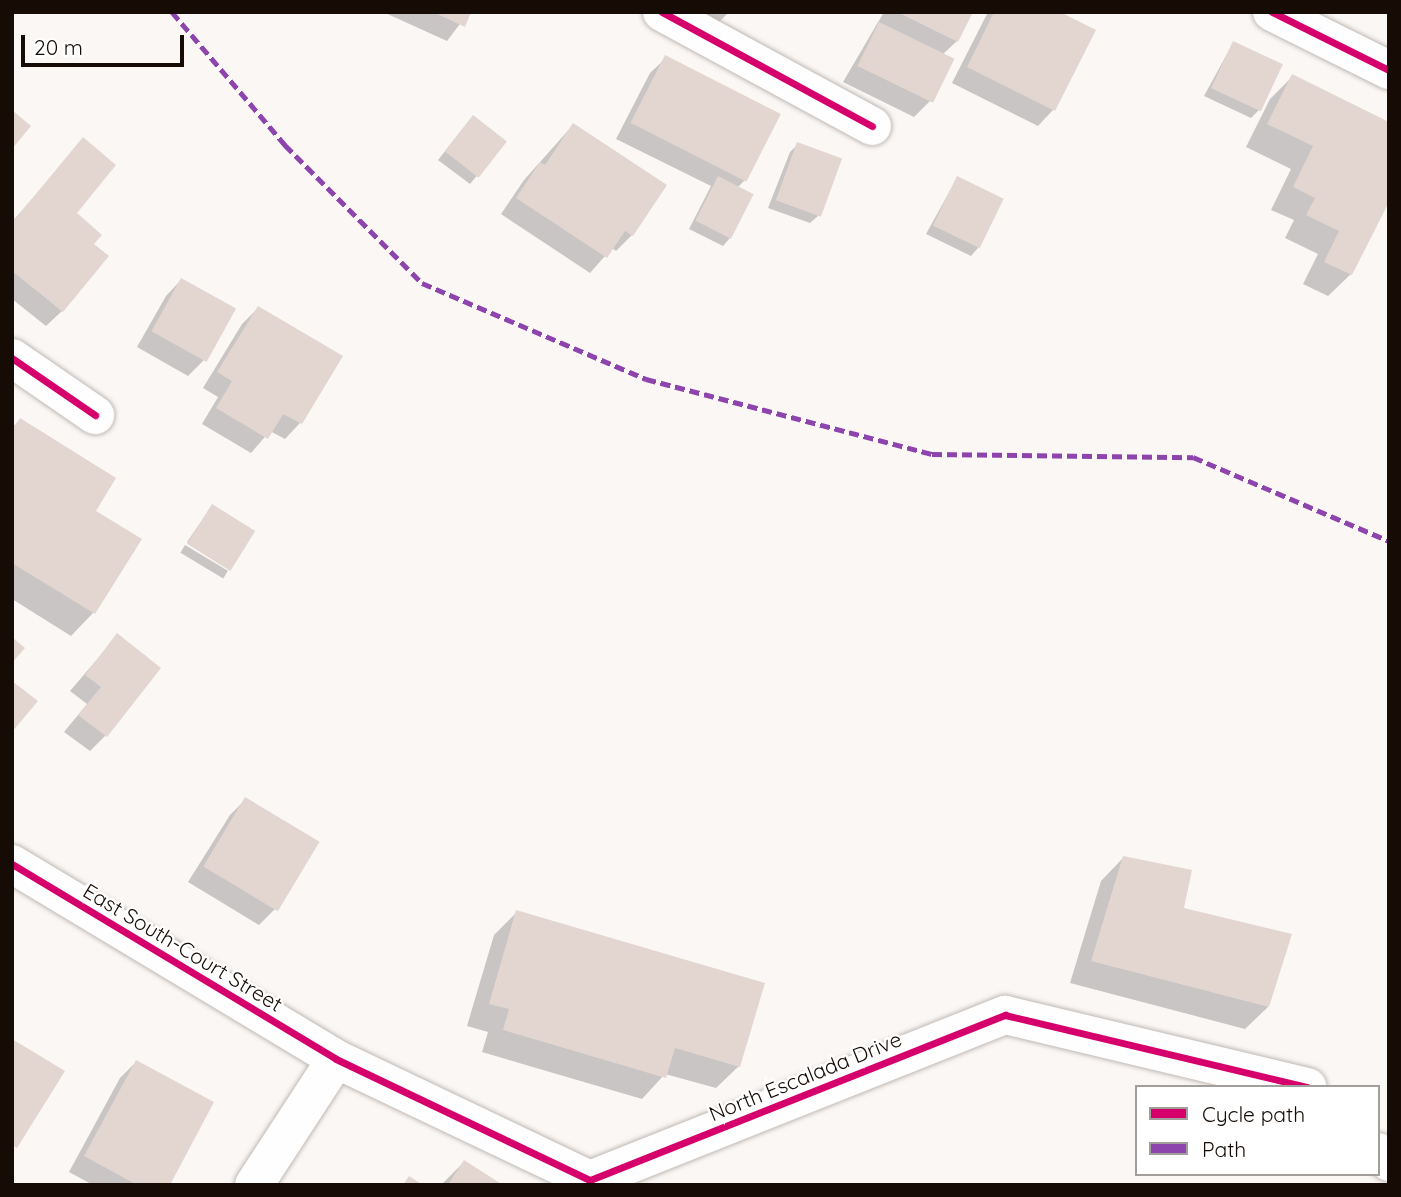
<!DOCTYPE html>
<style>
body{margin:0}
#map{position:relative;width:1401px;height:1197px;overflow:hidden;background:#faf7f5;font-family:Quicksand,sans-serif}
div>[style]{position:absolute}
.shadow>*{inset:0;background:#0003;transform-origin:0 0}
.building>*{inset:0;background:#e3d6d1;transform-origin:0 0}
.roads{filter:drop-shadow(0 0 2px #c0b9b4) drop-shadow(0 0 2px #c0b9b4)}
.minor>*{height:38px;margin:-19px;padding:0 19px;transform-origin:19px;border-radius:19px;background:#fefefe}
.quiet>*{height:5px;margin-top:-2.5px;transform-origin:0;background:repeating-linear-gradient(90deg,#8e44ad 0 10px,transparent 0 15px)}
.cycleway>*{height:7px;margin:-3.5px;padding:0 3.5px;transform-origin:3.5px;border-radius:3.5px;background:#d6006c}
span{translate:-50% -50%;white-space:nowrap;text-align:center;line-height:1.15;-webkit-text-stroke:5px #fff;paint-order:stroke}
.street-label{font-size:21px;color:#160c05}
.frame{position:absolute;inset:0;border:14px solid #160c05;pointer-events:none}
.legend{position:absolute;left:1135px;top:1085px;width:245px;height:91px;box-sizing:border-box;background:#fff;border:2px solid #a29e9b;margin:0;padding:9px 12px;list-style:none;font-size:21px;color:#160c05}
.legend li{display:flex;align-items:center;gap:14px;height:35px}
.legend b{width:35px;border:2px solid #a29e9b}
.scale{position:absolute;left:21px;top:35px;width:163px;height:32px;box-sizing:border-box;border:4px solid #160c05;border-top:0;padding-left:9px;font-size:21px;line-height:24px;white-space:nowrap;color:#160c05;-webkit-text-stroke:5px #fff;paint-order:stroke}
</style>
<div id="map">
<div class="shadow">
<i style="clip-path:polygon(383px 12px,469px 12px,447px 41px)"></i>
<i style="clip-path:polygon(705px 12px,729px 12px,719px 22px)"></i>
<i style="clip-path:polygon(884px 12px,971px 12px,957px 41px,942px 55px,930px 101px,914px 117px,843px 82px)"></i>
<i style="clip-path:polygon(988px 12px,1056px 12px,1093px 31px,1053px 110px,1038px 126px,952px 83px)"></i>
<i style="clip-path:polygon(1233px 43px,1259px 110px,1251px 118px,1204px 96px)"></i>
<i style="clip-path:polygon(666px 58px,745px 180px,737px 188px,730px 238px,723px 246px,689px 229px,711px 186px,616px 139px,650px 73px)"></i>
<i style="clip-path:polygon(1292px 77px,1389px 124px,1351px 274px,1328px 296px,1303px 284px,1318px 254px,1285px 238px,1294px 220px,1271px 210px,1291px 169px,1246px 147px,1270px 99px)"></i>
<i style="clip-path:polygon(466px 125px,505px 142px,470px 184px,438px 160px)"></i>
<i style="clip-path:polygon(573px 125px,665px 186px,632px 235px,616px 251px,612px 248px,590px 273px,501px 214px,524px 180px)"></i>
<i style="clip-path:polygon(83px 140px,74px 213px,91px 245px,62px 311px,46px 326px,12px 299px,12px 222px)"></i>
<i style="clip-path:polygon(798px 144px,818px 216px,810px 223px,768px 208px,790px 152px)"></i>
<i style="clip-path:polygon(957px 178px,978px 248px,971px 256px,926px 234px)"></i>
<i style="clip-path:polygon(181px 280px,234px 310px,204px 360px,188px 376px,137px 347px,166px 296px)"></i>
<i style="clip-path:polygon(258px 308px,340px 357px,300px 423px,285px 439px,270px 431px,251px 453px,202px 424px,218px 397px,203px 388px,242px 324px)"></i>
<i style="clip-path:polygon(20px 420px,94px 511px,139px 539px,93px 613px,71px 636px,12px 599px,12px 428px)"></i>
<i style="clip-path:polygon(212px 506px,230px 569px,187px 542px)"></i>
<i style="left:185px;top:545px;width:50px;height:9px;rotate:31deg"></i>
<i style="clip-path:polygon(117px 636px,106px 735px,90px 751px,64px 732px,87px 704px,70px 691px)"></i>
<i style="clip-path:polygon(246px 799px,275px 909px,259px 925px,188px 882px,230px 815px)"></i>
<i style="clip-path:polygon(1123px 858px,1182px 909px,1268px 1007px,1245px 1029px,1070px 983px,1101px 881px)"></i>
<i style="clip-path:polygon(517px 912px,739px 1066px,716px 1088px,665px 1074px,642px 1099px,482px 1052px,488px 1032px,467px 1026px,494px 935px)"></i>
<i style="clip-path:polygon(136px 1062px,168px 1185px,93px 1185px,69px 1172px,120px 1078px)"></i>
<i style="clip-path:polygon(464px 1162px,500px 1185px,441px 1185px)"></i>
</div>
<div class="building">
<i style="clip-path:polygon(433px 12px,471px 12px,465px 27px)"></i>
<i style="clip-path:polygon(897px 12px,973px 12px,958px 42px)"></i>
<i style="clip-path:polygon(994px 12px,1060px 12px,1096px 30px,1055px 111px,967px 67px)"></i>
<i style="left:879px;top:22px;width:84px;height:49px;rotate:26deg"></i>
<i style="left:1233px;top:41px;width:55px;height:52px;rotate:25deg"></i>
<i style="left:665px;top:55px;width:130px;height:76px;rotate:27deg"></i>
<i style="clip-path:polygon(1292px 74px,1389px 122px,1389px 202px,1352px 275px,1324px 262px,1339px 231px,1306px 215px,1315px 198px,1293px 187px,1313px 146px,1267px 124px)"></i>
<i style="clip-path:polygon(12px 110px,31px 126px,12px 149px)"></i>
<i style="left:473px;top:115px;width:43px;height:46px;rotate:38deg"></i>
<i style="clip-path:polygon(573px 123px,667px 185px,633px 236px,625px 231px,607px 258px,516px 198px,540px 162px,545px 165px)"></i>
<i style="clip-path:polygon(83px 137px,116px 165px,77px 213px,102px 235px,94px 244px,109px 256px,63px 312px,12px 271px,12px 223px)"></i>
<i style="left:797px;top:142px;width:48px;height:62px;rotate:20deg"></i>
<i style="left:718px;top:176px;width:40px;height:50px;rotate:27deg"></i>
<i style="left:957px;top:176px;width:52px;height:55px;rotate:26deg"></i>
<i style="left:181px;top:278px;width:63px;height:61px;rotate:29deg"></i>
<i style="clip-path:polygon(258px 306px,343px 356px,302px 424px,283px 414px,268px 439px,216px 408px,232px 381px,217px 372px)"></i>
<i style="clip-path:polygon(20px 418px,116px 478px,96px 511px,142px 539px,95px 614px,12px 563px,12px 430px)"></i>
<i style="left:212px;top:504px;width:51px;height:47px;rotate:32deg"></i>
<i style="clip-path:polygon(117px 633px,161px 668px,107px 737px,78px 715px,101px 687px,85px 675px)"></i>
<i style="clip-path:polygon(12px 637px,25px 648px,12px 663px)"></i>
<i style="clip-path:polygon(12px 681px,38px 701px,12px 732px)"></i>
<i style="left:245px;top:797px;width:87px;height:81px;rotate:31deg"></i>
<i style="clip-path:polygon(1123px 856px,1192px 870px,1184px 908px,1292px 934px,1269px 1007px,1091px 961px)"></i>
<i style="clip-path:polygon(516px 910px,765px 983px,740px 1067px,675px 1048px,666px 1078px,503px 1030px,509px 1009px,489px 1004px)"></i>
<i style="clip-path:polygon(12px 1039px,65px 1071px,17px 1148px,12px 1145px)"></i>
<i style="clip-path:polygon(136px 1060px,214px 1102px,170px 1185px,137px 1185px,84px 1156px)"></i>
<i style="clip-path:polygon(464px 1160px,503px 1185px,448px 1185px)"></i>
<i style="clip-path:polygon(409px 1176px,423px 1185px,403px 1185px)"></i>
</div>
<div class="roads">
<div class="minor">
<i style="left:662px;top:12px;width:239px;rotate:28.5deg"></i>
<i style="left:1272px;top:12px;width:131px;rotate:26.4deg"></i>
<i style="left:12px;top:358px;width:101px;rotate:34.5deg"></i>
<i style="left:12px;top:864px;width:378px;rotate:31deg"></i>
<i style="left:336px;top:1059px;width:281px;rotate:25.5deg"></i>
<i style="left:590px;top:1180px;width:447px;rotate:-21.7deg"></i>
<i style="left:1005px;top:1015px;width:311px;rotate:13.4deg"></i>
<i style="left:1378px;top:1152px;width:15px;rotate:42deg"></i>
<i style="left:254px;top:1185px;width:150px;rotate:-56.9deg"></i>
</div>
</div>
<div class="quiet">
<i style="left:172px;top:12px;width:175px;rotate:49.6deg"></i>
<i style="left:285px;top:145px;width:194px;rotate:45.2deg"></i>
<i style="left:422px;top:283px;width:244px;rotate:23.2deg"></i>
<i style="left:646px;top:379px;width:296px;rotate:14.7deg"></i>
<i style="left:932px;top:454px;width:261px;rotate:0.7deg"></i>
<i style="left:1193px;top:457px;width:213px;rotate:23.2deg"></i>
</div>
<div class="cycleway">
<i style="left:662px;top:12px;width:239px;rotate:28.5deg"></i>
<i style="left:1272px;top:12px;width:131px;rotate:26.4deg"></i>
<i style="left:12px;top:358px;width:101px;rotate:34.5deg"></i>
<i style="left:12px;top:864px;width:378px;rotate:31deg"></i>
<i style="left:336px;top:1059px;width:281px;rotate:25.5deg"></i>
<i style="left:590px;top:1180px;width:447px;rotate:-21.7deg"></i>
<i style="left:1005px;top:1015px;width:311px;rotate:13.4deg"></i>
</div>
<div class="street-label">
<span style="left:183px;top:947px;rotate:31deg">East South-Court Street</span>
<span style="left:805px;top:1076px;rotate:-22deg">North Escalada Drive</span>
</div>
<div class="frame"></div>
<ul class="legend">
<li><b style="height:9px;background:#d6006c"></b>Cycle path</li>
<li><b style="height:9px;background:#8e44ad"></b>Path</li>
</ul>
<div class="scale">20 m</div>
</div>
